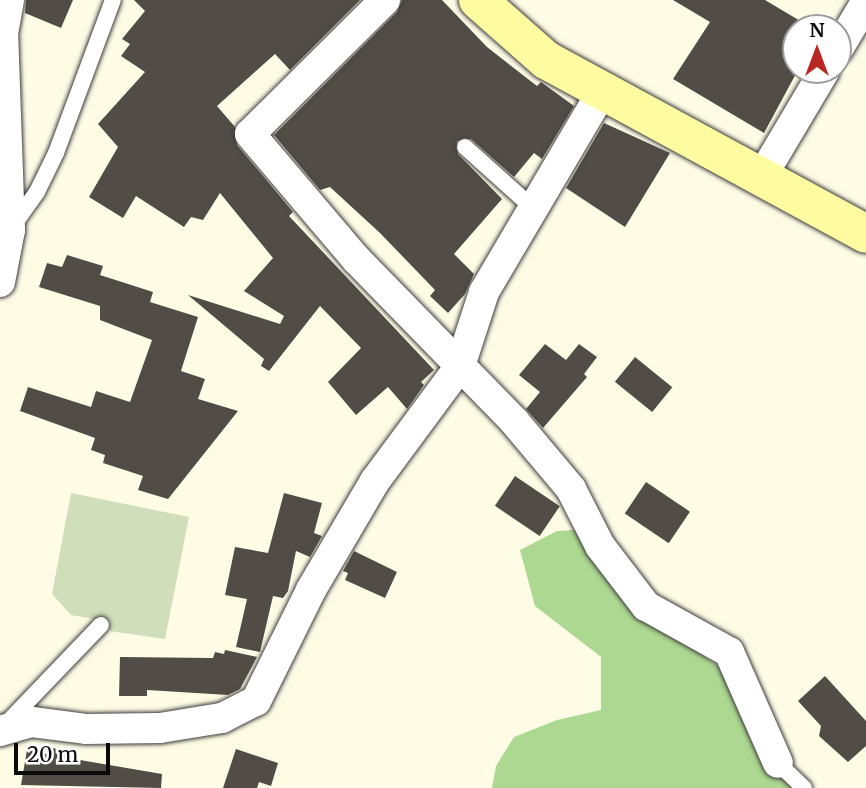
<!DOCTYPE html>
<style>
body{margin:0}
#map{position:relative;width:866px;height:788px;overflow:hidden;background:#fffce6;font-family:Merriweather,serif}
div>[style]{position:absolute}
.forest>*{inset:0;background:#acd891}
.cemetery>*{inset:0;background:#d0deba}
.building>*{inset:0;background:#524c46;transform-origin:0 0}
.roads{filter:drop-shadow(0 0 2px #3d3d3d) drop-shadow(0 0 2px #3d3d3d)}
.lane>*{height:16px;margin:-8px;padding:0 8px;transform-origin:8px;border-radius:8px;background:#fff}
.street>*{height:30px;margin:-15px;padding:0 15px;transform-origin:15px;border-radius:15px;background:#fff}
.secondary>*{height:38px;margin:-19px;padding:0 19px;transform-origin:19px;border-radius:19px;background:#fffba1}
span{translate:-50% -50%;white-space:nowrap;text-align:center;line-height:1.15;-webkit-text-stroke:7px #fff;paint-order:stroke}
.north{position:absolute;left:782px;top:14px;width:70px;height:70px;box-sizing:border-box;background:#fff;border:2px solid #9d9d9d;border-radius:50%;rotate:0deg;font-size:19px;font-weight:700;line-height:28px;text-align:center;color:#0a0a0a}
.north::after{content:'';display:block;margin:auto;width:24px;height:32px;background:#b82723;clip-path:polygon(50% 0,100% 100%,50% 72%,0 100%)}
.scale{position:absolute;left:14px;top:743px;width:96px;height:32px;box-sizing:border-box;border:4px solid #0a0a0a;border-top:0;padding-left:9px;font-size:21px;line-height:24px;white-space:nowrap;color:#0a0a0a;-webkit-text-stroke:5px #fff;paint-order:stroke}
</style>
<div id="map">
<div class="forest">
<i style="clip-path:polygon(575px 530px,691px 647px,719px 667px,793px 788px,492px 788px,496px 766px,514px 737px,557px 720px,601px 710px,601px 657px,535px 606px,520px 550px,557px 531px)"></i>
</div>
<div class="cemetery">
<i style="clip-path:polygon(71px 493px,189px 517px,165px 639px,109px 631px,110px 622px,71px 615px,52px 594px)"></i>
</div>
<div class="building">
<i style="clip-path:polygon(26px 0,73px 0,61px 28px,25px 13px)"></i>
<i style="clip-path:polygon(134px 0,360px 0,290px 70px,275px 54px,217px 106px,235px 127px,237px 145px,293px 212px,289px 216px,434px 370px,421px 382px,424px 385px,407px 409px,388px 387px,356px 415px,328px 382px,361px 348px,320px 306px,269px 371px,261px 366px,264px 359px,188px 295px,280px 324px,284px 316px,244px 291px,273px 258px,220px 193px,203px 220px,191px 217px,184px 227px,136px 196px,123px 218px,89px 197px,118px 147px,98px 124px,145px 72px,121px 56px,130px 44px,122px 39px,145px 11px)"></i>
<i style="clip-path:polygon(402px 0,442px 0,487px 47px,537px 86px,541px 82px,574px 106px,542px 159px,534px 153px,514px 177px,471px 139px,457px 141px,458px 154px,502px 199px,454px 254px,474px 274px,465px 294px,448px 313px,430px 296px,435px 290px,380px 233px,330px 187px,320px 190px,274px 135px,397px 12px)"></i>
<i style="clip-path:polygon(673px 0,765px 0,812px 28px,796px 28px,798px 70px,764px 133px,673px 79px,710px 22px)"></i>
<i style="clip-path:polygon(604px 123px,670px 153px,625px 227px,566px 188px)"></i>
<i style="clip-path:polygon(67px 255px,103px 266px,100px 275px,153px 292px,150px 302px,198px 317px,181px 371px,205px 379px,198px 399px,238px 411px,168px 499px,138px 490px,143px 476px,103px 463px,105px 455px,91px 450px,95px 438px,20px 411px,28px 387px,91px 407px,96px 391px,130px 402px,152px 340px,100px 320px,100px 306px,39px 287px,47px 263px,62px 267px)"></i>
<i style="clip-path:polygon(545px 344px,566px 360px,579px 344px,597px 357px,584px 374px,587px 377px,543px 428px,526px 409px,540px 392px,519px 375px)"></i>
<i style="left:635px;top:357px;width:48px;height:32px;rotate:39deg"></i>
<i style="left:515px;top:476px;width:54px;height:36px;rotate:34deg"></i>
<i style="left:646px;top:482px;width:53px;height:38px;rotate:34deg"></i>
<i style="clip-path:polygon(284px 493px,322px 503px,314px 533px,322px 536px,310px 557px,296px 551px,288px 591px,283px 598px,273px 596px,260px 652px,236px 647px,247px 599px,225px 595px,235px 547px,268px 553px)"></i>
<i style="clip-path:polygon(354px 551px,397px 572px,385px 598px,345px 580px,348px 573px,343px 571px)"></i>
<i style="clip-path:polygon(225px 650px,257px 657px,240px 689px,228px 695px,147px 690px,147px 696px,119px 696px,120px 657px,213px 658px,215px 652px,224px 654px)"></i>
<i style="clip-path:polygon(825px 676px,866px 721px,866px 746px,848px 762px,819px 736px,821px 726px,798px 701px)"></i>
<i style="clip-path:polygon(48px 747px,76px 753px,74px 759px,162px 774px,161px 788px,21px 785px,27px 750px,47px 754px)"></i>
<i style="clip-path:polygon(236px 749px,278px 763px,271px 786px,259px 782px,257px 788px,223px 788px)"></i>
</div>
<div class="roads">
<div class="lane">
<i style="left:465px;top:147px;width:93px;rotate:41.9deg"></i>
<i style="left:12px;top:227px;width:43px;rotate:-54.5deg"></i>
<i style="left:37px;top:192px;width:43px;rotate:-64deg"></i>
<i style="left:56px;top:153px;width:163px;rotate:-69.6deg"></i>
<i style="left:6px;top:724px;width:137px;rotate:-46.2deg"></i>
<i style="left:778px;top:763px;width:36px;rotate:44deg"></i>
</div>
<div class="street">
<i style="left:385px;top:0;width:190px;rotate:135.2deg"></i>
<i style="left:250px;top:134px;width:165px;rotate:49.7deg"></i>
<i style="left:357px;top:260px;width:225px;rotate:45.7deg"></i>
<i style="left:514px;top:421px;width:89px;rotate:50deg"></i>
<i style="left:571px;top:489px;width:64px;rotate:63deg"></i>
<i style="left:600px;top:546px;width:76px;rotate:52.5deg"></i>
<i style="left:646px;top:606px;width:95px;rotate:29deg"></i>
<i style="left:729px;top:652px;width:121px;rotate:66.2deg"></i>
<i style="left:838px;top:49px;width:55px;rotate:-59.2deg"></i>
<i style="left:762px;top:176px;width:123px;rotate:-59.3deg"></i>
<i style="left:0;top:282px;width:53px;rotate:-79.1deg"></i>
<i style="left:10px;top:230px;width:196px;rotate:-92deg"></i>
<i style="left:3px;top:34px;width:35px;rotate:-80deg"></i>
<i style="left:0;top:731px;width:33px;rotate:-16deg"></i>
<i style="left:32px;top:722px;width:54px;rotate:7.4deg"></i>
<i style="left:86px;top:729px;width:74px;rotate:-0.8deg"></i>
<i style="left:160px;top:728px;width:63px;rotate:-9.2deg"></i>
<i style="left:222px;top:718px;width:38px;rotate:-27deg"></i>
<i style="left:256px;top:701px;width:124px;rotate:-63.6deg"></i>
<i style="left:311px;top:590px;width:126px;rotate:-59.6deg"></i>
<i style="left:375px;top:481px;width:143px;rotate:-53.5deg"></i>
<i style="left:460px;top:366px;width:78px;rotate:-72deg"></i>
<i style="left:484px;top:292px;width:232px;rotate:-59.5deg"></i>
</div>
<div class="secondary">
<i style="left:478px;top:0;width:91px;rotate:41.4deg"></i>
<i style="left:546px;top:60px;width:364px;rotate:28.5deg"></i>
</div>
</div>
<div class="north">N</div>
<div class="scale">20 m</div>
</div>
